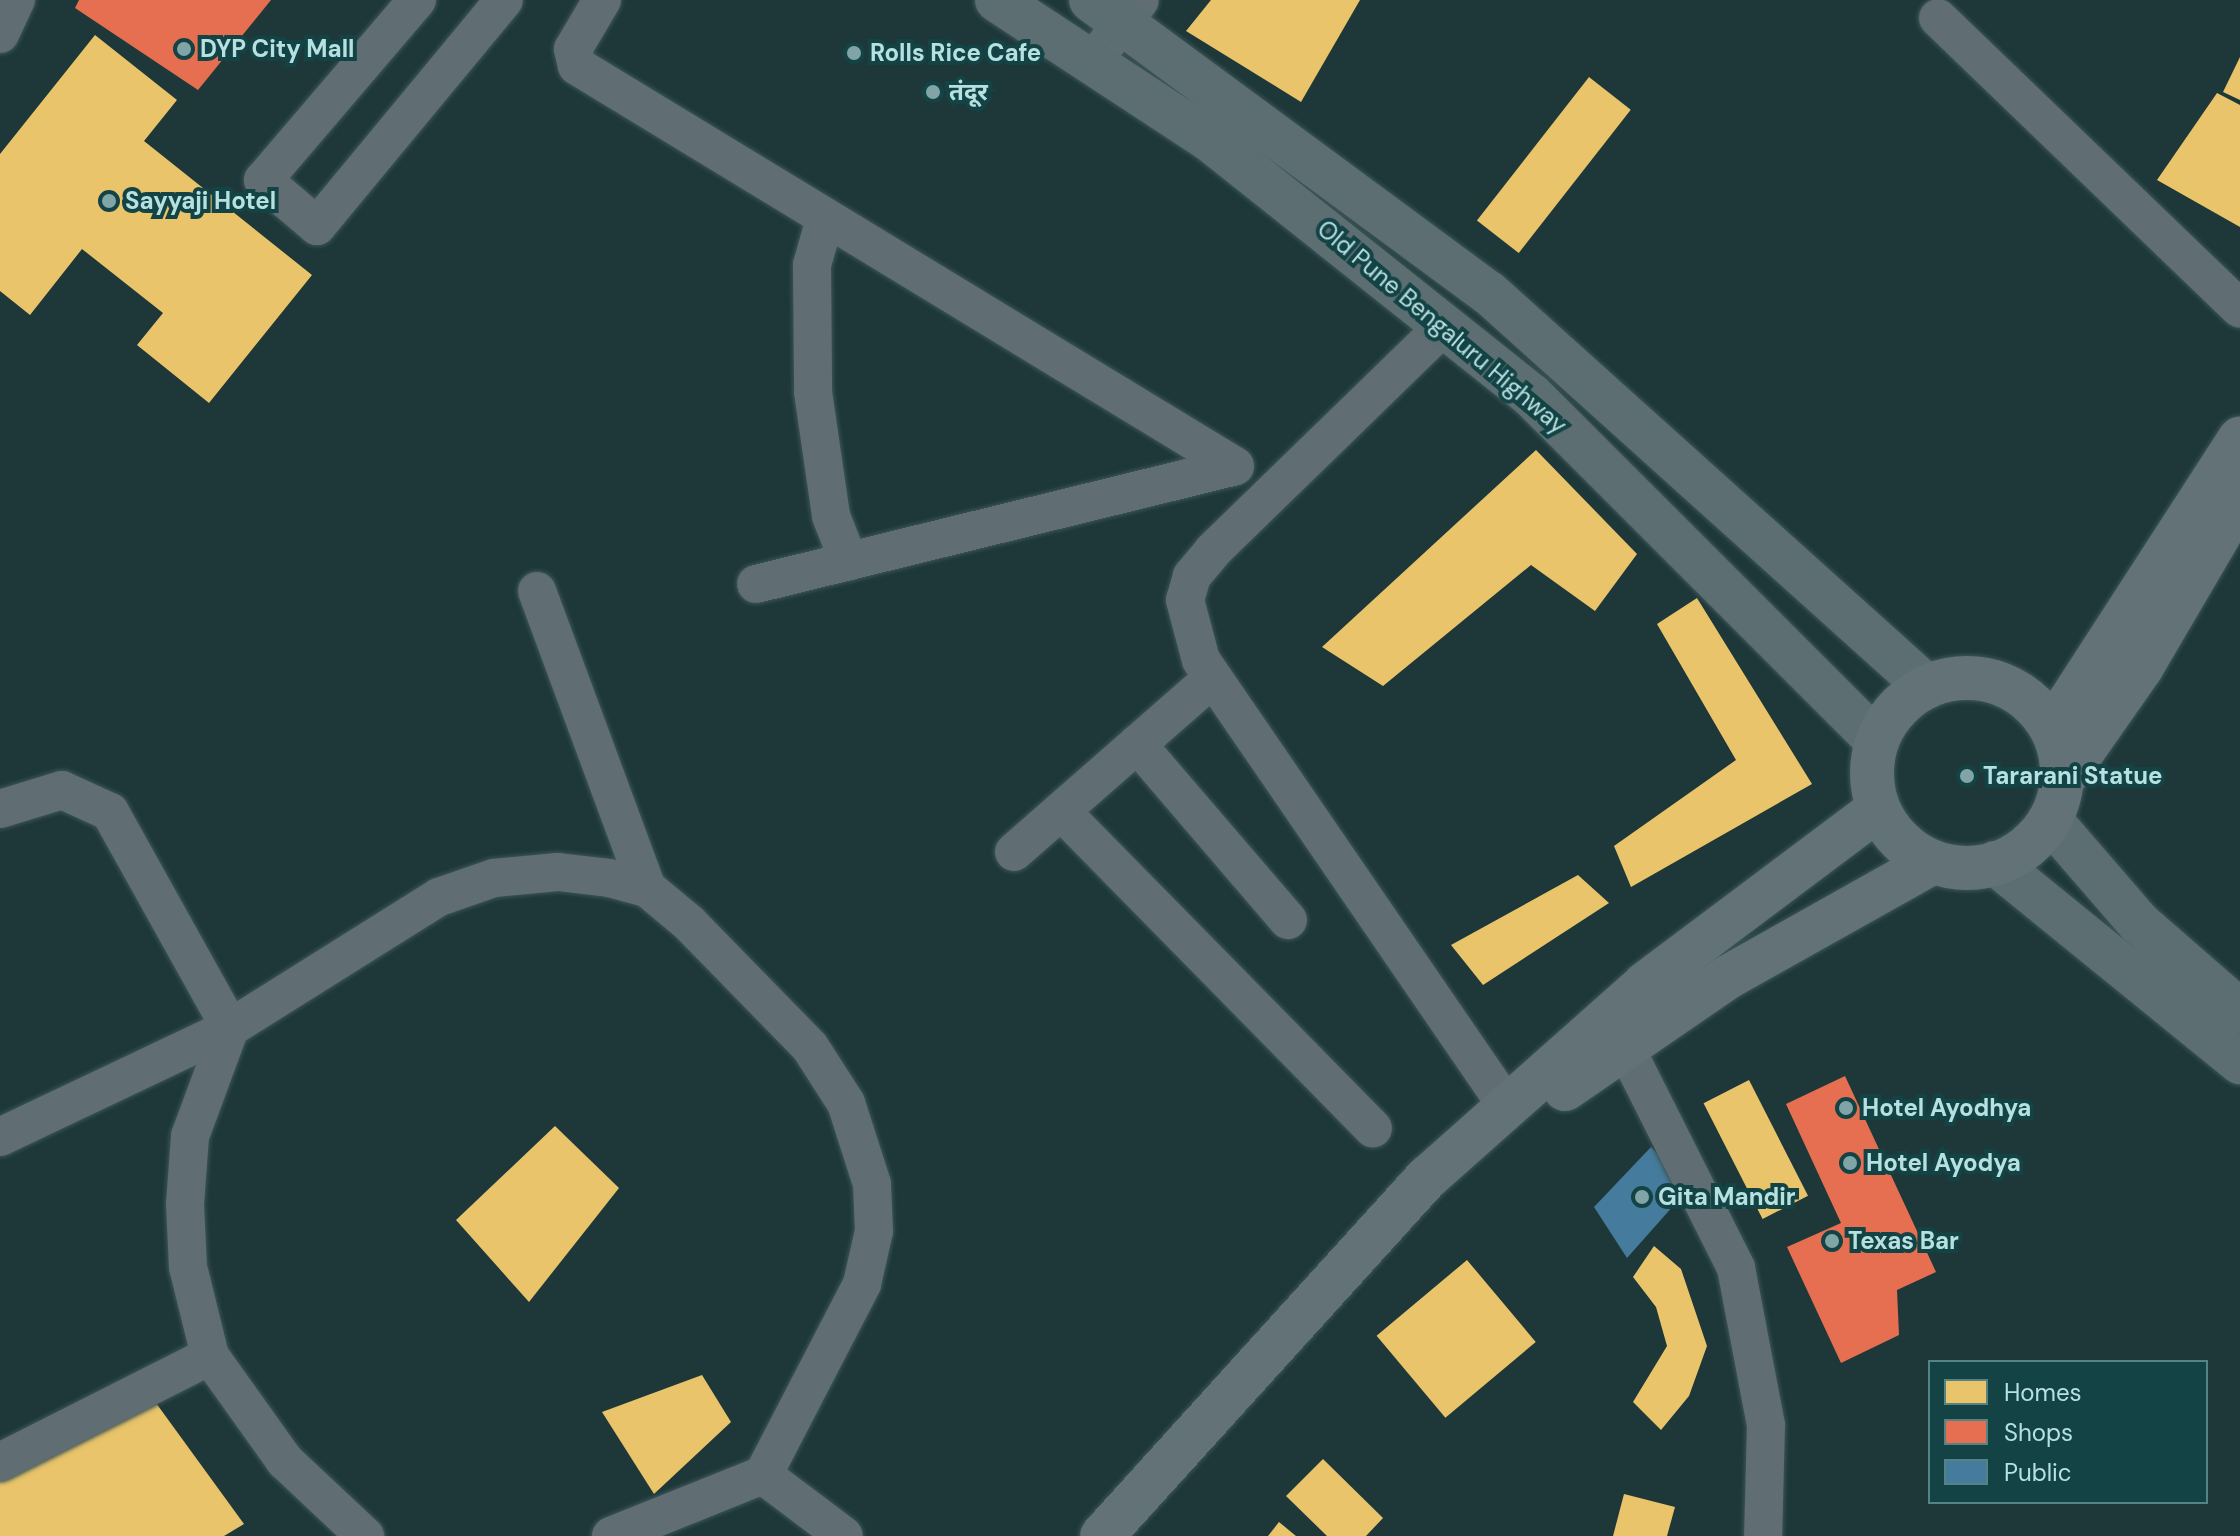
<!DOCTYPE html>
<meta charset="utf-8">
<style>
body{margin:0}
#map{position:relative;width:2240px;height:1536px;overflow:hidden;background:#1e383a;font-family:"DM Sans","Noto Sans Devanagari",sans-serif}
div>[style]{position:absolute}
.homes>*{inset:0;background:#e9c46a;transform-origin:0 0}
.shops>*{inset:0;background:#e76f51}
.public>*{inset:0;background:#457b9d}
.roads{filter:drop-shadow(0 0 2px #3c5556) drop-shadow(0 0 2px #3c5556)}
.minor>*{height:38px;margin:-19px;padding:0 19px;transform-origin:19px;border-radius:19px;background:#606e74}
.major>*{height:44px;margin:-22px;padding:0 22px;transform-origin:22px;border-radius:22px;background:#5c6e72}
.highway>*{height:44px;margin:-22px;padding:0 22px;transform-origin:22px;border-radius:22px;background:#627276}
.highway>.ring{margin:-22px;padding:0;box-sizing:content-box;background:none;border:44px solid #627276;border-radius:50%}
.dots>*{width:22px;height:22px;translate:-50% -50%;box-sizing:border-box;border:4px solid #134345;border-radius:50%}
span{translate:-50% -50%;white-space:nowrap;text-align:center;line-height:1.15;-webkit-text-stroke:8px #134345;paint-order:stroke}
.poi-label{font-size:24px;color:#b7e0e1;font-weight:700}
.left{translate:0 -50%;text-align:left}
.street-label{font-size:24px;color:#b7e0e1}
.legend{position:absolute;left:1928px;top:1360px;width:280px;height:144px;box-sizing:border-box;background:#134345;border:2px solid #558283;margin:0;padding:10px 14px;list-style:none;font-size:24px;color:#b7e0e1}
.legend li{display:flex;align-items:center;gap:16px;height:40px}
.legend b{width:40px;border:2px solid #558283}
</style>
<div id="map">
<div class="homes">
<i style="clip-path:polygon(1211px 0,1360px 0,1301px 102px,1186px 31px)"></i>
<i style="clip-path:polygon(95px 35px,177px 100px,144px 141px,312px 275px,209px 403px,137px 345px,163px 313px,82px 249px,30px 315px,0 291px,0 154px)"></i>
<i style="clip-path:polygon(2240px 57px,2240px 100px,2223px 92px)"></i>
<i style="left:1589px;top:77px;width:53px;height:182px;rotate:38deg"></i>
<i style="clip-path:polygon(2217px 93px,2240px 105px,2240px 227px,2157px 180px)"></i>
<i style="clip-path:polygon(1536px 450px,1637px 554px,1595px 611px,1531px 565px,1383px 686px,1322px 647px)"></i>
<i style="clip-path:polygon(1697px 598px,1812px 784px,1631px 887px,1614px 846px,1736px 760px,1657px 624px)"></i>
<i style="clip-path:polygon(1578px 875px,1609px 903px,1483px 985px,1451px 945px)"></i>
<i style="left:1749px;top:1080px;width:130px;height:51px;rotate:63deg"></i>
<i style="clip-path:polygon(555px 1126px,619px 1188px,529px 1302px,456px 1220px)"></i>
<i style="clip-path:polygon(1654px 1246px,1681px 1269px,1707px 1346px,1689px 1396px,1661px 1430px,1633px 1402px,1667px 1346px,1656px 1307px,1633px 1277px)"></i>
<i style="left:1467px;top:1260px;width:107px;height:118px;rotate:50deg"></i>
<i style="clip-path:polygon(702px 1375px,731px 1422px,654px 1494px,602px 1412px)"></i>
<i style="clip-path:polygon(156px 1403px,244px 1524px,224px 1536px,0 1536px,0 1478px)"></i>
<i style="clip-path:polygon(1323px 1459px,1383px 1518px,1366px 1536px,1327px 1536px,1286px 1496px)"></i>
<i style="clip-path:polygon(1624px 1494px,1675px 1507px,1667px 1536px,1613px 1536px)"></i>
<i style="clip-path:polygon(1279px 1522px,1296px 1536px,1268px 1536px)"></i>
</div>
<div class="shops">
<i style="clip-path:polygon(79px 0,271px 0,198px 90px,75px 8px)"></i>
<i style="clip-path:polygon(1845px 1076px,1936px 1272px,1897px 1290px,1899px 1335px,1841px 1363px,1787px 1247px,1841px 1223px,1786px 1104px)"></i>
</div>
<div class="public">
<i style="clip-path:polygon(1651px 1147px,1690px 1187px,1627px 1258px,1594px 1207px)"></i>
</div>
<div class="roads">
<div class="minor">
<i style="left:417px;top:0;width:237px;rotate:130.5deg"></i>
<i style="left:263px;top:180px;width:71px;rotate:40.4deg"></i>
<i style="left:317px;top:226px;width:293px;rotate:-50.4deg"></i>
<i style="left:602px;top:0;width:57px;rotate:120.6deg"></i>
<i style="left:573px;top:49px;width:17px;rotate:77deg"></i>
<i style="left:577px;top:66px;width:770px;rotate:31.3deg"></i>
<i style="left:1938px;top:18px;width:419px;rotate:43.9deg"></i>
<i style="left:0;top:34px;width:38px;rotate:-65deg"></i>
<i style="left:1092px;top:62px;width:78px;rotate:-52.3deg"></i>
<i style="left:825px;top:219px;width:48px;rotate:105.8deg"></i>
<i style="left:812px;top:265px;width:127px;rotate:89.5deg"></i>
<i style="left:813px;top:392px;width:125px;rotate:81.7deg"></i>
<i style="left:831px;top:516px;width:49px;rotate:68.6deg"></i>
<i style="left:1445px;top:325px;width:324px;rotate:135.8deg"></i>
<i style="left:1213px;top:551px;width:33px;rotate:130deg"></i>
<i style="left:1192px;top:576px;width:25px;rotate:106deg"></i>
<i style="left:1185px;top:600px;width:62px;rotate:75.1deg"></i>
<i style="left:1201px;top:660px;width:539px;rotate:55.57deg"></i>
<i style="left:756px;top:584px;width:493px;rotate:-13.8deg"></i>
<i style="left:537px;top:591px;width:317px;rotate:69.7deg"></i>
<i style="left:1137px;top:744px;width:232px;rotate:49.4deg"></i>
<i style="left:0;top:809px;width:65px;rotate:-17deg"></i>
<i style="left:62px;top:790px;width:53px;rotate:24.6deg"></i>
<i style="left:110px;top:812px;width:247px;rotate:60.9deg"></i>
<i style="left:230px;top:1028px;width:247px;rotate:-32.1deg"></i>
<i style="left:439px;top:897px;width:58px;rotate:-19.1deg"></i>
<i style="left:494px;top:878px;width:64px;rotate:-5.4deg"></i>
<i style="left:558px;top:872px;width:51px;rotate:6.7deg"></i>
<i style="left:609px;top:878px;width:39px;rotate:15deg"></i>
<i style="left:647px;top:888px;width:55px;rotate:39.8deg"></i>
<i style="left:689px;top:923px;width:173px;rotate:45.7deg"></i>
<i style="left:810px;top:1047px;width:67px;rotate:57.3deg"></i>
<i style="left:846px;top:1103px;width:85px;rotate:72.2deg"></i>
<i style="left:872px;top:1184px;width:47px;rotate:87.6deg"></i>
<i style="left:874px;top:1231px;width:54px;rotate:102.8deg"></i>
<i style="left:862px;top:1284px;width:215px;rotate:117.4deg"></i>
<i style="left:1061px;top:811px;width:445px;rotate:45.5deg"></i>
<i style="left:1014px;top:852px;width:264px;rotate:-41.2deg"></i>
<i style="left:1624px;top:1045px;width:250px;rotate:63.3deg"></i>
<i style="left:1736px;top:1268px;width:160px;rotate:79.2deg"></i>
<i style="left:1766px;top:1425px;width:111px;rotate:91.5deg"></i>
<i style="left:0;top:1137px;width:255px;rotate:-25.4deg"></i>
<i style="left:230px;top:1028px;width:115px;rotate:110.3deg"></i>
<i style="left:190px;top:1136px;width:68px;rotate:94.2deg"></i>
<i style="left:185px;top:1204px;width:63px;rotate:87.3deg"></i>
<i style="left:188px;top:1267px;width:92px;rotate:76.1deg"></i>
<i style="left:210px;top:1356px;width:129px;rotate:54.5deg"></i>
<i style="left:285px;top:1461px;width:110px;rotate:43.2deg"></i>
<i style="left:0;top:1462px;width:235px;rotate:-26.8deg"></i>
<i style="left:611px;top:1536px;width:164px;rotate:-21.9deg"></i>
<i style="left:763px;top:1475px;width:101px;rotate:37deg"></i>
</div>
<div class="major">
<i style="left:997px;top:0;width:254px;rotate:33.3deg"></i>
<i style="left:1209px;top:139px;width:411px;rotate:38.5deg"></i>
<i style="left:1531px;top:395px;width:489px;rotate:45deg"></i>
<i style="left:1091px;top:0;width:494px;rotate:36.4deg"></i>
<i style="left:1489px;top:293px;width:589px;rotate:41.97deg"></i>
<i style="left:2050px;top:820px;width:136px;rotate:49.2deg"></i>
<i style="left:2139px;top:923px;width:134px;rotate:41.1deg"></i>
<i style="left:1995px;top:863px;width:316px;rotate:39.1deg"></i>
</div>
<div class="highway">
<i class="ring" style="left:1872px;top:678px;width:146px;height:146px"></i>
<i style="left:2052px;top:729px;width:346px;rotate:-57.1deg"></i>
<i style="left:2062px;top:781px;width:138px;rotate:-55deg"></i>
<i style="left:2141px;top:668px;width:196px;rotate:-59.6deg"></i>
<i style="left:1565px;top:1089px;width:198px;rotate:-34.5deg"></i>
<i style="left:1728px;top:977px;width:235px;rotate:-29.3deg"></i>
<i style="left:1102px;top:1536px;width:485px;rotate:-47.8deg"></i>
<i style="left:1428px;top:1177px;width:290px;rotate:-41.6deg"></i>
<i style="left:1645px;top:984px;width:291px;rotate:-36.9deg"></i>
</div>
</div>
<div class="dots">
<i style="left:184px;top:49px;background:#81a5a7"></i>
<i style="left:854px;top:53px;background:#81a5a7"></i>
<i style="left:933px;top:92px;background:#81a5a7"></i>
<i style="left:109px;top:201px;background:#81a5a7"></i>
<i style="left:1967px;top:776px;background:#81a5a7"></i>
<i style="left:1846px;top:1108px;background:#81a5a7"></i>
<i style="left:1850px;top:1163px;background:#81a5a7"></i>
<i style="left:1642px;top:1197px;background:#81a5a7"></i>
<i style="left:1832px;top:1241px;background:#81a5a7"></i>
</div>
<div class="poi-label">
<span class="left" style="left:200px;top:49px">DYP City Mall</span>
<span class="left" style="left:870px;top:53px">Rolls Rice Cafe</span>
<span class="left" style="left:949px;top:92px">तंदूर</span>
<span class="left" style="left:125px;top:201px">Sayyaji Hotel</span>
<span class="left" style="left:1983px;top:776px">Tararani Statue</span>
<span class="left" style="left:1862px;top:1108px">Hotel Ayodhya</span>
<span class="left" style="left:1866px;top:1163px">Hotel Ayodya</span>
<span class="left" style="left:1658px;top:1197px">Gita Mandir</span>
<span class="left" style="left:1848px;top:1241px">Texas Bar</span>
</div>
<div class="street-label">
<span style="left:1442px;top:327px;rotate:40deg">Old Pune Bengaluru Highway</span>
</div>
<ul class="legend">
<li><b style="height:22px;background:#e9c46a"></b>Homes</li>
<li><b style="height:22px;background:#e76f51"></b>Shops</li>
<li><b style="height:22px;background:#457b9d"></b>Public</li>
</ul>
</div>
